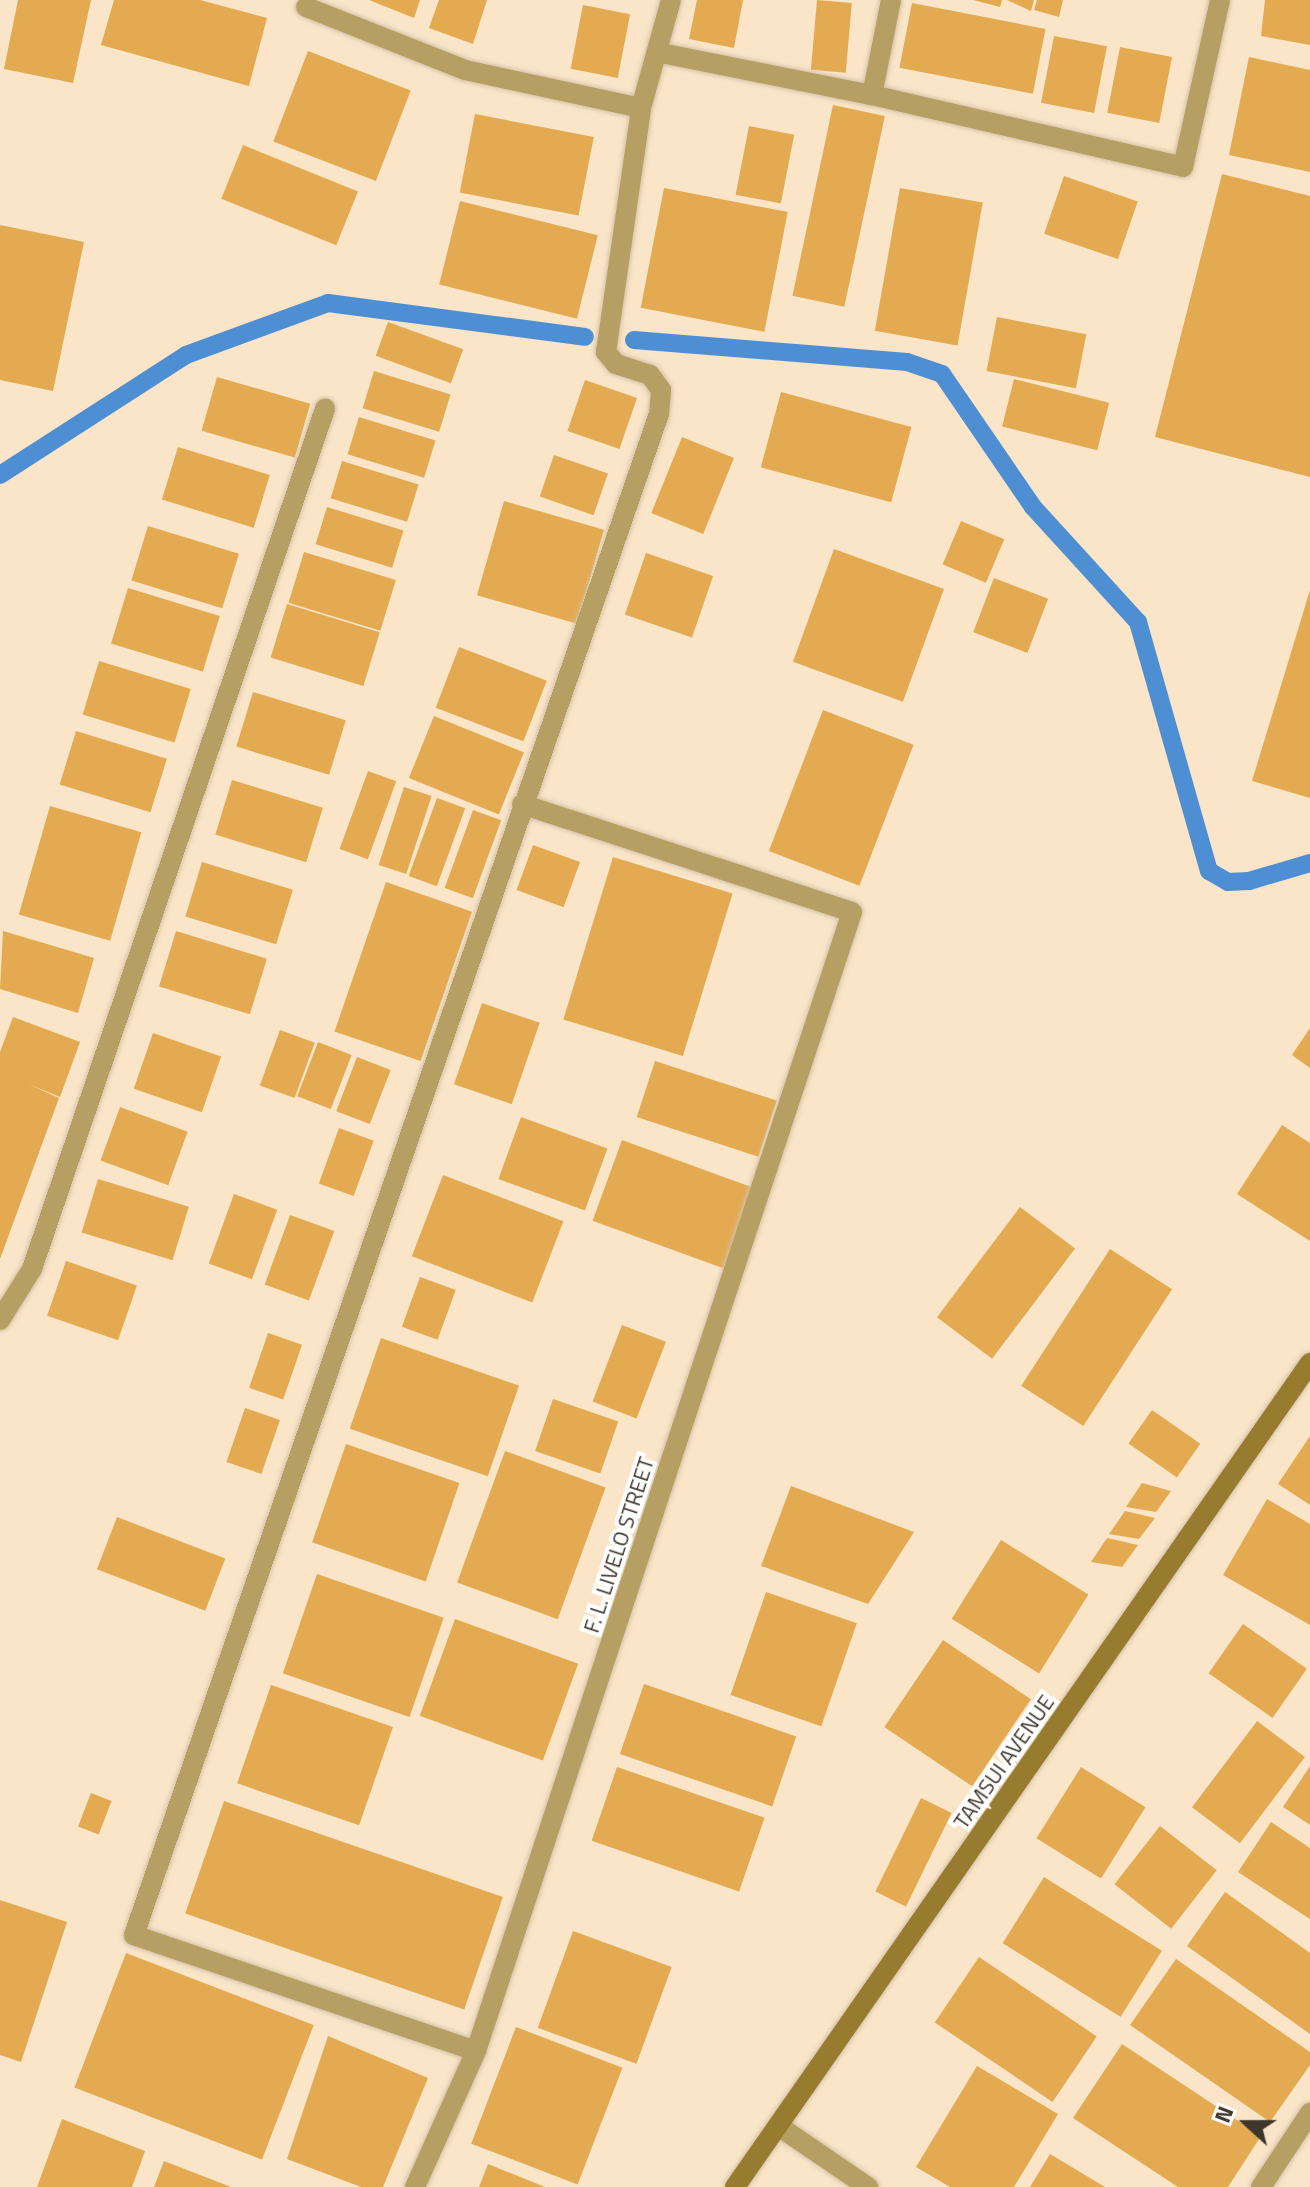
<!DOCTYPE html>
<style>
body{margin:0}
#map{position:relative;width:1310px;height:2187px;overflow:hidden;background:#fae5c8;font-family:"Titillium Web",sans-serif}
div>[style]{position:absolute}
.stream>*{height:18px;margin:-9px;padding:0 9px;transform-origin:9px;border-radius:9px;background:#4e8fd4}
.building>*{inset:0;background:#e3aa51;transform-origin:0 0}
.roads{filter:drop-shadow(0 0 2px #d5c2a9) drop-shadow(0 0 2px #d5c2a9)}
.street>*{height:20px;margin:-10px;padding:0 10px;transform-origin:10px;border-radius:10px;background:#b69f63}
.secondary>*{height:20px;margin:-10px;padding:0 10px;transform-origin:10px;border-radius:10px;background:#977b2e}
span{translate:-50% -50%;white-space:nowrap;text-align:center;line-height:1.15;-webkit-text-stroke:8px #fff;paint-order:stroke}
.street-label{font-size:22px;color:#3f362b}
.north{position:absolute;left:1206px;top:2083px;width:80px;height:80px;-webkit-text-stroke:6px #fff;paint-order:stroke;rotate:291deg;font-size:22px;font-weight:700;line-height:32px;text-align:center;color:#3f362b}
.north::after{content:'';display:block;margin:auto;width:28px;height:36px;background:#3f362b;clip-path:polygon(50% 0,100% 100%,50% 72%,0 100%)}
</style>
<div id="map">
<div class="stream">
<i style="left:634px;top:340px;width:274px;rotate:4.6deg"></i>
<i style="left:907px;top:362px;width:37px;rotate:19deg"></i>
<i style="left:942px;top:374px;width:161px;rotate:55.6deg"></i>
<i style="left:1033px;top:507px;width:156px;rotate:47.6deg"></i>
<i style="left:1138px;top:622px;width:259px;rotate:74.1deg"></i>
<i style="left:1209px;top:871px;width:22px;rotate:30deg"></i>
<i style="left:1228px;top:882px;width:21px;rotate:-3deg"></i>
<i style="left:1249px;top:881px;width:64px;rotate:-16.4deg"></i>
<i style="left:0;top:475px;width:221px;rotate:-32.8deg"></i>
<i style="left:186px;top:355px;width:151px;rotate:-20.1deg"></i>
<i style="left:328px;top:303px;width:259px;rotate:7.5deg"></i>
</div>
<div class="building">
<i style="clip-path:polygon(18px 0,91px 0,73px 83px,4px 69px)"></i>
<i style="clip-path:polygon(114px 0,200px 0,267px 18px,249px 86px,101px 45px)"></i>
<i style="clip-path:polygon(369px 0,420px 0,414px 18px)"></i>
<i style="clip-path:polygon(439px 0,487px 0,473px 44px,429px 28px)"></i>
<i style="clip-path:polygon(697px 0,743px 0,734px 48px,689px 39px)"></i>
<i style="left:817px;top:0;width:35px;height:70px;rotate:5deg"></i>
<i style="clip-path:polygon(973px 0,1002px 0,1000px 7px)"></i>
<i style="clip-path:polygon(1007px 0,1034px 0,1031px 11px)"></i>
<i style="clip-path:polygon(1037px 0,1063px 0,1059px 17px,1034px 10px)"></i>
<i style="clip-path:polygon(1265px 0,1310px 0,1310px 45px,1261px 36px)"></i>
<i style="left:912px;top:3px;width:136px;height:66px;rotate:11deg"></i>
<i style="left:583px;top:5px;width:48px;height:65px;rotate:11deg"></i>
<i style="left:1054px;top:36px;width:54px;height:68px;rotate:11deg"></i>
<i style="left:1120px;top:47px;width:53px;height:67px;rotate:11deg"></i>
<i style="left:308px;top:51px;width:110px;height:97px;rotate:21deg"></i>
<i style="clip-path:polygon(1249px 57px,1310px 70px,1310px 172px,1229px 155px)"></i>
<i style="left:833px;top:105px;width:53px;height:195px;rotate:12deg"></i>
<i style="left:475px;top:114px;width:121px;height:80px;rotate:11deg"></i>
<i style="left:749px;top:126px;width:46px;height:70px;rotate:11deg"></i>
<i style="left:243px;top:145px;width:124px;height:58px;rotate:22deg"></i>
<i style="clip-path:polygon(1222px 174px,1310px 196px,1310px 477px,1155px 437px)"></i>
<i style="left:1064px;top:176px;width:78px;height:61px;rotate:19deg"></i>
<i style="left:664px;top:188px;width:126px;height:122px;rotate:11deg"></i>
<i style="left:900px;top:188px;width:84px;height:145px;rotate:10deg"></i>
<i style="left:460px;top:201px;width:142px;height:86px;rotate:14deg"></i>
<i style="clip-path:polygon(0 225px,84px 242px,53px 391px,0 380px)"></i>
<i style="left:997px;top:317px;width:91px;height:55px;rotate:11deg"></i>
<i style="left:388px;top:322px;width:80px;height:36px;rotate:20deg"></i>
<i style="left:374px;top:371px;width:80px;height:39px;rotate:17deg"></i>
<i style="left:217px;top:377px;width:97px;height:56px;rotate:16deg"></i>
<i style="left:1014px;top:379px;width:98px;height:49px;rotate:14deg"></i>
<i style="left:585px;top:380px;width:55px;height:54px;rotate:19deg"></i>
<i style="left:781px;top:392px;width:135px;height:78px;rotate:15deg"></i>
<i style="left:359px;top:417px;width:80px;height:39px;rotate:17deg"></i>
<i style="left:682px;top:437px;width:56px;height:82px;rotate:22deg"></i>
<i style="left:178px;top:447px;width:96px;height:55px;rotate:17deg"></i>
<i style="left:554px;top:455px;width:57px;height:44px;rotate:19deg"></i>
<i style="left:342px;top:461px;width:80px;height:39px;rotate:17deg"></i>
<i style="left:504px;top:501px;width:104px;height:98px;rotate:16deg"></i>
<i style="left:327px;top:507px;width:80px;height:39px;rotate:17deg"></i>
<i style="left:961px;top:521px;width:47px;height:47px;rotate:23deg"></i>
<i style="left:148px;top:526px;width:95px;height:57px;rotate:17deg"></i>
<i style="left:834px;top:549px;width:117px;height:120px;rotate:20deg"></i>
<i style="left:304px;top:552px;width:96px;height:53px;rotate:17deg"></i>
<i style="left:646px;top:553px;width:71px;height:65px;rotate:19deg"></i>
<i style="left:994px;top:578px;width:58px;height:58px;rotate:21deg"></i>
<i style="left:128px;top:588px;width:96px;height:58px;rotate:17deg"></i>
<i style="clip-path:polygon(1310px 590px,1310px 798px,1252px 781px)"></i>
<i style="left:287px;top:604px;width:97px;height:56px;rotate:17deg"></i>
<i style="left:459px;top:647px;width:94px;height:65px;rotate:21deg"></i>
<i style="left:99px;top:661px;width:96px;height:56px;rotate:17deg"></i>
<i style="left:253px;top:692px;width:97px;height:57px;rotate:17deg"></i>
<i style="left:823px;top:710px;width:97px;height:151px;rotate:21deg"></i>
<i style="left:434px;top:716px;width:97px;height:67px;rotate:22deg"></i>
<i style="left:76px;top:731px;width:95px;height:56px;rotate:17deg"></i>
<i style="left:368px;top:771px;width:30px;height:83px;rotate:20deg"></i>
<i style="left:232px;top:780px;width:95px;height:57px;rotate:17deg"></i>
<i style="left:404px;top:787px;width:29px;height:82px;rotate:18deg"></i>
<i style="left:437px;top:798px;width:30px;height:83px;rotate:20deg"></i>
<i style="left:50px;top:806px;width:95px;height:113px;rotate:16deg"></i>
<i style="left:473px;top:810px;width:30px;height:83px;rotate:20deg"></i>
<i style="left:533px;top:845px;width:50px;height:48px;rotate:20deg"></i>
<i style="left:613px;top:857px;width:125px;height:170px;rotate:17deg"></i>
<i style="left:202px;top:862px;width:95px;height:57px;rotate:17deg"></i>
<i style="left:386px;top:882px;width:91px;height:158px;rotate:19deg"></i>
<i style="clip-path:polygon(3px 931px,94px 958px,78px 1013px,0 989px)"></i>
<i style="left:176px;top:931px;width:95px;height:58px;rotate:17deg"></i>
<i style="left:482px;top:1003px;width:61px;height:86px;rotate:19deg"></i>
<i style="clip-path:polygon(13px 1017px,80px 1042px,60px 1097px,28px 1084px,59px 1098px,0 1259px,0 1052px)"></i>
<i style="clip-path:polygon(1310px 1028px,1310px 1068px,1292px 1055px)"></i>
<i style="left:280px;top:1030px;width:37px;height:59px;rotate:20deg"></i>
<i style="left:153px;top:1033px;width:72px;height:59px;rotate:19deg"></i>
<i style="left:318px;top:1042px;width:36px;height:58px;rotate:21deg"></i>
<i style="left:357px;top:1057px;width:36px;height:58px;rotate:21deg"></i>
<i style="left:655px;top:1061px;width:128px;height:59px;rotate:18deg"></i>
<i style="left:120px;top:1107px;width:72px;height:57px;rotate:20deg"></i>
<i style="left:521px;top:1117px;width:92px;height:66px;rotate:20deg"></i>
<i style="clip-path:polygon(1282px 1125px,1310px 1143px,1310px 1241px,1237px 1194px)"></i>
<i style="left:339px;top:1128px;width:37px;height:59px;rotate:20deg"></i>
<i style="left:622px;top:1140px;width:147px;height:86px;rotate:20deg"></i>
<i style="left:443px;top:1175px;width:129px;height:87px;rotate:21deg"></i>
<i style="left:98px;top:1179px;width:95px;height:56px;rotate:17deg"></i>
<i style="left:234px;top:1194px;width:46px;height:74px;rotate:20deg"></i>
<i style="left:1020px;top:1207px;width:69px;height:138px;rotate:37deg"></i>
<i style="left:290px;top:1215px;width:47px;height:74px;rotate:20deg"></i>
<i style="left:1110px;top:1249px;width:74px;height:163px;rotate:33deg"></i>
<i style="left:66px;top:1261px;width:75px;height:58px;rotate:19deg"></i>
<i style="left:420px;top:1277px;width:38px;height:53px;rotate:20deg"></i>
<i style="left:622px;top:1325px;width:47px;height:82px;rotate:21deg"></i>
<i style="left:268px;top:1333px;width:36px;height:58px;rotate:19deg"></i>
<i style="left:381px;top:1338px;width:146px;height:96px;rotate:19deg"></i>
<i style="left:553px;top:1399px;width:69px;height:55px;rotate:19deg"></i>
<i style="left:245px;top:1408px;width:37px;height:57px;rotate:19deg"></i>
<i style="left:1152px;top:1410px;width:59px;height:41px;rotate:35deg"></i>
<i style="clip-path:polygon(1310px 1436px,1310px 1505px,1278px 1484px)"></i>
<i style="left:346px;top:1444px;width:120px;height:104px;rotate:19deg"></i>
<i style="left:505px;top:1451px;width:107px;height:140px;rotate:20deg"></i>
<i style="clip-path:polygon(1142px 1483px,1171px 1491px,1156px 1512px,1126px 1507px)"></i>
<i style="clip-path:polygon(791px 1486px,914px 1532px,868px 1604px,761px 1566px)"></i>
<i style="clip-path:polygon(1267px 1499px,1310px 1524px,1310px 1625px,1223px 1575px)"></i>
<i style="clip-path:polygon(1125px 1511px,1155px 1518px,1139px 1539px,1109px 1534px)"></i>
<i style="left:117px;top:1517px;width:116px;height:56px;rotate:21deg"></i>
<i style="clip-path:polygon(1107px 1538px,1138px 1545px,1122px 1567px,1091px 1562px)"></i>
<i style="left:1001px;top:1540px;width:103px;height:93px;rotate:32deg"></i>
<i style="left:317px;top:1574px;width:134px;height:105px;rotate:19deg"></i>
<i style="left:766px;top:1592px;width:96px;height:109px;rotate:19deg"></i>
<i style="left:455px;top:1619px;width:131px;height:103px;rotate:20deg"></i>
<i style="left:1243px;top:1624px;width:78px;height:60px;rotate:35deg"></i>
<i style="left:943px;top:1640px;width:106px;height:105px;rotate:34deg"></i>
<i style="left:644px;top:1684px;width:161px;height:74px;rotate:19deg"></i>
<i style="left:271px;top:1685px;width:129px;height:104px;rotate:19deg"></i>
<i style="left:1257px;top:1721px;width:60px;height:108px;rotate:37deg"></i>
<i style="clip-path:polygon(1310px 1766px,1310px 1825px,1283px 1807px)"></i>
<i style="left:617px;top:1767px;width:156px;height:78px;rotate:19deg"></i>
<i style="left:1081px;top:1767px;width:76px;height:84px;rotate:32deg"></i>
<i style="left:91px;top:1793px;width:22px;height:36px;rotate:21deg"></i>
<i style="left:921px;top:1798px;width:34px;height:104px;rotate:26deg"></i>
<i style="left:224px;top:1801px;width:295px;height:119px;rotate:19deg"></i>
<i style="clip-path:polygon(1271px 1822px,1310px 1848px,1310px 1919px,1238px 1872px)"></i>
<i style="left:1160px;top:1826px;width:72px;height:74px;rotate:38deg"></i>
<i style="left:1044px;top:1877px;width:139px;height:78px;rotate:32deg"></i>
<i style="clip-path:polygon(1225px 1892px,1310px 1953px,1310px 2034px,1187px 1946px)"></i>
<i style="clip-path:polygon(0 1900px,67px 1922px,21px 2062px,0 2055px)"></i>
<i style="left:573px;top:1931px;width:105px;height:103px;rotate:20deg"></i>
<i style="left:126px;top:1953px;width:201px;height:144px;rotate:21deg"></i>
<i style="left:979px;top:1957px;width:142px;height:79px;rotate:34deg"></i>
<i style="clip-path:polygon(1176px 1959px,1310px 2052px,1310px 2065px,1270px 2122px,1130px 2025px)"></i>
<i style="left:516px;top:2027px;width:114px;height:125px;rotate:21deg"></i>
<i style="clip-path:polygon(328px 2036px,428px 2078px,383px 2187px,361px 2187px,287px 2159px)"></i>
<i style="clip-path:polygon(1122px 2044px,1261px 2136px,1228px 2187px,1178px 2187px,1073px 2118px)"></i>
<i style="clip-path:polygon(977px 2066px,1058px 2114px,1014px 2187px,950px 2187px,916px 2167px)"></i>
<i style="clip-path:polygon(62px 2119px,145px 2151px,132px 2187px,37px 2187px)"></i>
<i style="clip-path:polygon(1050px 2154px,1105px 2187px,1030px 2187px)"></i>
<i style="clip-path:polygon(164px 2161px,231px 2187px,154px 2187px)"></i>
<i style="clip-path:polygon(488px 2164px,545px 2187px,479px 2187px)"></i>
</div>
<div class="roads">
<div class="street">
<i style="left:891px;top:0;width:97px;rotate:101.3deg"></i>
<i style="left:872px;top:95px;width:319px;rotate:13deg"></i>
<i style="left:1183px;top:167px;width:171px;rotate:-77.5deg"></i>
<i style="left:306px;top:7px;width:171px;rotate:21.6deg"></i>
<i style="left:465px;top:70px;width:180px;rotate:12.2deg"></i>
<i style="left:661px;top:53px;width:215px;rotate:11.3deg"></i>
<i style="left:0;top:1320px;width:60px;rotate:-57.9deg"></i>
<i style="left:32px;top:1269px;width:909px;rotate:-71.19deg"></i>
<i style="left:476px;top:2051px;width:361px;rotate:-161.3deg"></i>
<i style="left:134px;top:1935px;width:1609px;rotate:-70.96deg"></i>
<i style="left:659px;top:414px;width:24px;rotate:-85deg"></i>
<i style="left:661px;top:390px;width:19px;rotate:-126deg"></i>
<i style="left:650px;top:375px;width:36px;rotate:-162deg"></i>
<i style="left:616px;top:364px;width:16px;rotate:-130deg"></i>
<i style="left:606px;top:352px;width:246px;rotate:-81.8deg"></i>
<i style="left:641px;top:108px;width:112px;rotate:-74.5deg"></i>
<i style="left:780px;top:2127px;width:107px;rotate:34.3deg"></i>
<i style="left:415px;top:2187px;width:149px;rotate:-65.8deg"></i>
<i style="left:476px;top:2051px;width:1199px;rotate:-71.73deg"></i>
<i style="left:852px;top:912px;width:347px;rotate:-161.9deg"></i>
<i style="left:1261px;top:2187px;width:89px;rotate:-56.5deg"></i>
</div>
<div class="secondary">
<i style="left:735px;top:2187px;width:1005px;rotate:-55.09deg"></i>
</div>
</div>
<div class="street-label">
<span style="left:619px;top:1545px;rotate:-72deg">F. L. LIVELO STREET</span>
<span style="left:1004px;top:1762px;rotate:-55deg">TAMSUI AVENUE</span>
</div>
<div class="north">N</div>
</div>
